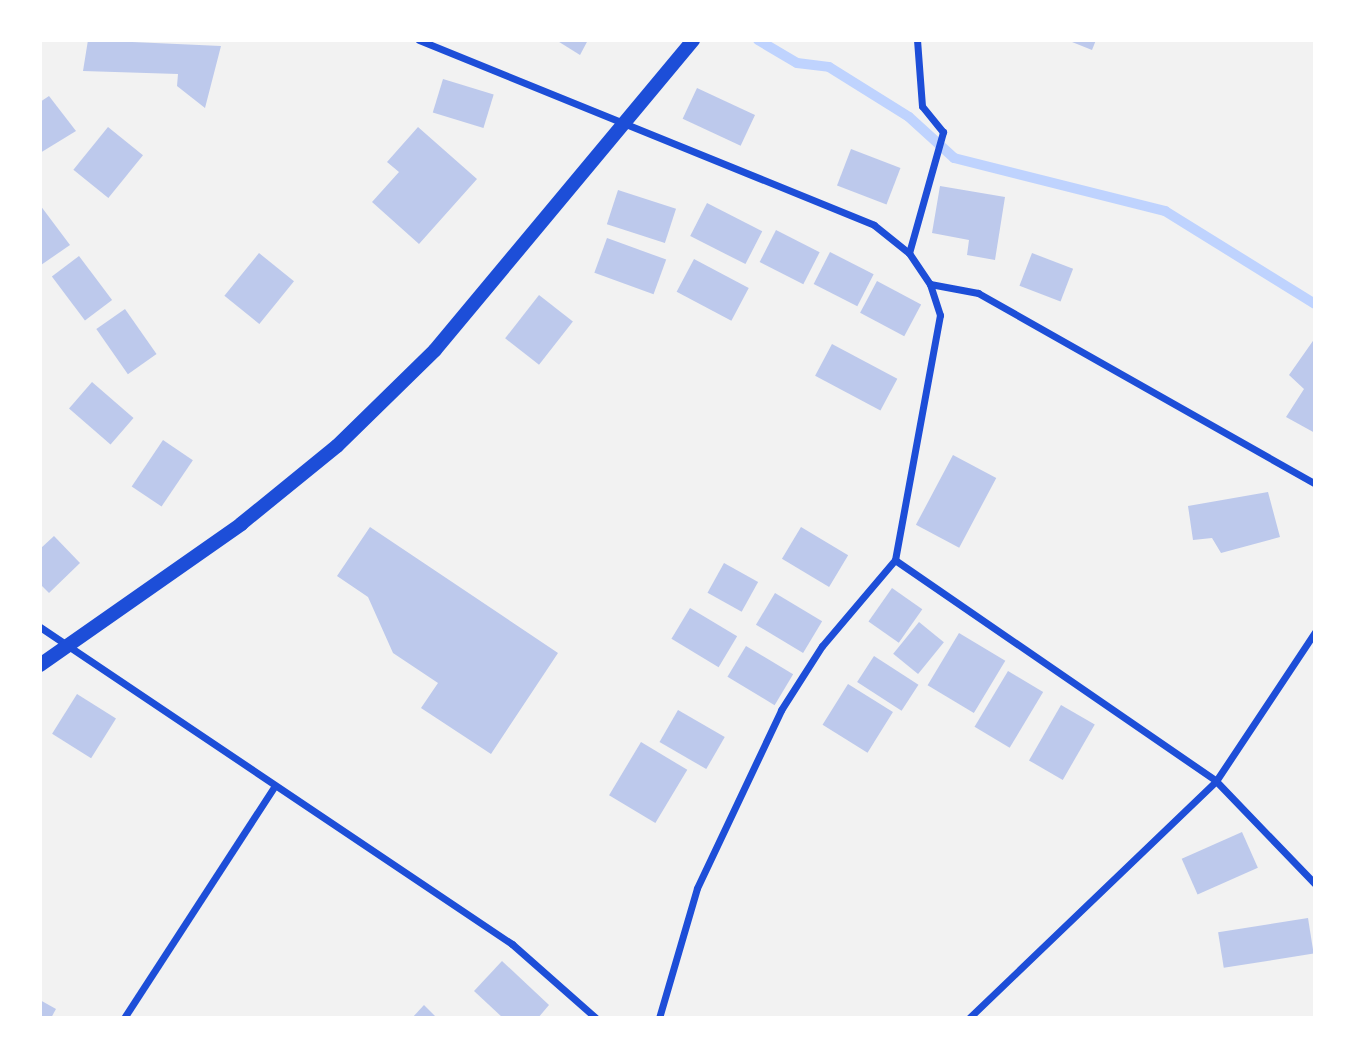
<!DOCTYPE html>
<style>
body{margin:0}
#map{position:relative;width:1355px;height:1058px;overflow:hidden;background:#f2f2f2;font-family:"Asap Condensed",sans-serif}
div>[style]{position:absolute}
.stream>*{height:10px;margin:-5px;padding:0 5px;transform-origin:5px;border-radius:5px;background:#bfd3fe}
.building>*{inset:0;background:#bdc9ec;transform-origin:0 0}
.minor>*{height:7px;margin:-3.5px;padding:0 3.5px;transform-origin:3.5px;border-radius:3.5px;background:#1d4ed8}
.secondary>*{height:14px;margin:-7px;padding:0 7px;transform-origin:7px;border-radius:7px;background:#1d4ed8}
span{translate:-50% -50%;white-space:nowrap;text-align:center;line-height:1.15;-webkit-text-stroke:6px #fff;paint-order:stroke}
.frame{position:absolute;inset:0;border:42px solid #fff;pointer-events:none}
</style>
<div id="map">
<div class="stream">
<i style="left:758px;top:40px;width:45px;rotate:30.5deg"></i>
<i style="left:797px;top:63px;width:32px;rotate:7deg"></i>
<i style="left:829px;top:67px;width:94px;rotate:32deg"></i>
<i style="left:909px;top:117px;width:61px;rotate:42.3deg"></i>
<i style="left:954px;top:158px;width:218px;rotate:14.1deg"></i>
<i style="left:1165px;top:211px;width:176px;rotate:31.8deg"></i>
</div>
<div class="building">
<i style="clip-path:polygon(88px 40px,221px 46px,205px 108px,177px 86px,178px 74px,83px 71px)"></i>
<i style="clip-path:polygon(556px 40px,588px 40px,580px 55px)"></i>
<i style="clip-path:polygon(1067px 40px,1096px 40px,1092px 50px)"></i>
<i style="left:443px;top:79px;width:53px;height:35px;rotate:17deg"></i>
<i style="left:697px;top:88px;width:64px;height:34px;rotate:25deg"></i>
<i style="clip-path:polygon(49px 96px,76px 131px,40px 153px,40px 102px)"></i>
<i style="left:108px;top:127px;width:45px;height:55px;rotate:39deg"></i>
<i style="clip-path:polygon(418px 127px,477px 179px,419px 244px,372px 202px,399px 172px,387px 162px)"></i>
<i style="left:851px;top:149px;width:53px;height:39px;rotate:21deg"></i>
<i style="clip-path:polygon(940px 186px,1005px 197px,995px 260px,967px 255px,969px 240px,932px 233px)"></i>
<i style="left:618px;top:190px;width:61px;height:36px;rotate:18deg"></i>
<i style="left:707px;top:203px;width:62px;height:37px;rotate:27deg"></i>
<i style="clip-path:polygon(40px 205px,70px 245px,41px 265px,40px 264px)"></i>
<i style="left:776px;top:230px;width:49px;height:36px;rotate:27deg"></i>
<i style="left:607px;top:238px;width:63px;height:37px;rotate:20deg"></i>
<i style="left:830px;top:252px;width:49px;height:36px;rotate:27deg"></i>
<i style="left:259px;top:253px;width:45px;height:55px;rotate:39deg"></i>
<i style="left:1032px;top:253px;width:44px;height:35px;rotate:21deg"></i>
<i style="left:79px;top:256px;width:55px;height:34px;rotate:53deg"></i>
<i style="left:694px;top:259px;width:62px;height:37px;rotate:28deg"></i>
<i style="left:877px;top:281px;width:50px;height:36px;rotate:28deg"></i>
<i style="left:539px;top:295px;width:43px;height:55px;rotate:38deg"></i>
<i style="left:125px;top:309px;width:55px;height:35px;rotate:55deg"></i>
<i style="clip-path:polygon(1315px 338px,1315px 433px,1286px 417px,1304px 389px,1289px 375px)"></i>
<i style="left:832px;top:344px;width:74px;height:36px;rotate:28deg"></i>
<i style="left:92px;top:382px;width:55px;height:35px;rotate:41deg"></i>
<i style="left:163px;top:440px;width:36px;height:56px;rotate:34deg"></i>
<i style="left:953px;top:455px;width:49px;height:79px;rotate:28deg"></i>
<i style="clip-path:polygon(1268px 492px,1280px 537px,1221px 553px,1212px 538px,1193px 540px,1188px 506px)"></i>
<i style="clip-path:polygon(370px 527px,558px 653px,491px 754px,421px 708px,438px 683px,393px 653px,368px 597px,337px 576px)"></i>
<i style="left:801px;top:527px;width:55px;height:37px;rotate:31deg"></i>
<i style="clip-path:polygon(54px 536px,80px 563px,49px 593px,40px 584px,40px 549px)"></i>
<i style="left:724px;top:563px;width:39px;height:34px;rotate:29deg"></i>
<i style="left:892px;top:588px;width:37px;height:41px;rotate:35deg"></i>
<i style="left:775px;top:593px;width:55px;height:37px;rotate:31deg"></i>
<i style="left:690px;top:608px;width:55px;height:36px;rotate:31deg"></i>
<i style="left:919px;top:622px;width:32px;height:41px;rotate:39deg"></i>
<i style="left:959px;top:633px;width:54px;height:61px;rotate:31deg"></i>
<i style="left:746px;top:646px;width:55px;height:36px;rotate:31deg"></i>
<i style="left:874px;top:656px;width:53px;height:31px;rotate:33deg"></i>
<i style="left:1008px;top:671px;width:41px;height:65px;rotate:31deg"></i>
<i style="left:848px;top:684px;width:53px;height:48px;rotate:32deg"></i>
<i style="left:77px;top:694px;width:46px;height:47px;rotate:32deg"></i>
<i style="left:1061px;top:705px;width:39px;height:64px;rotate:30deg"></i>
<i style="left:678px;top:710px;width:54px;height:37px;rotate:30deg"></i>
<i style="left:641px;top:742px;width:54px;height:62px;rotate:31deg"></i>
<i style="left:1242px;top:832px;width:39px;height:66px;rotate:66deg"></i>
<i style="left:1308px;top:918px;width:36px;height:91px;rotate:81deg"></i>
<i style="clip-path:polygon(502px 961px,549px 1005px,538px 1018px,503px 1018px,474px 991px)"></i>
<i style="clip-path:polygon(40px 1000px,56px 1009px,51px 1018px,40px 1018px)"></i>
<i style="clip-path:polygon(424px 1005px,437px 1018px,412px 1018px)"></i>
</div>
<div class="minor">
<i style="left:419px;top:40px;width:491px;rotate:22.1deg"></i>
<i style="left:874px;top:225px;width:45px;rotate:38.7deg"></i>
<i style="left:909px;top:253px;width:37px;rotate:56deg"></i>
<i style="left:930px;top:284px;width:49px;rotate:10.6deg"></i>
<i style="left:978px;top:293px;width:387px;rotate:29.5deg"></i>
<i style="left:909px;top:253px;width:126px;rotate:-74.3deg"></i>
<i style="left:943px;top:132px;width:33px;rotate:-129deg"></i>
<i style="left:922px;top:106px;width:66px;rotate:-94.3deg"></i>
<i style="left:895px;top:560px;width:390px;rotate:34.5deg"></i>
<i style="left:1216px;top:781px;width:143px;rotate:46.1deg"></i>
<i style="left:40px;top:627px;width:569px;rotate:33.89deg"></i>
<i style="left:512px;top:944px;width:112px;rotate:41.4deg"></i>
<i style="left:124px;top:1018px;width:275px;rotate:-57deg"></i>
<i style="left:659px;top:1018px;width:135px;rotate:-73.7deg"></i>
<i style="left:697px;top:888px;width:197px;rotate:-64.7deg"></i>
<i style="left:781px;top:710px;width:76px;rotate:-57.4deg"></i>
<i style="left:822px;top:646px;width:113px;rotate:-49.7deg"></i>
<i style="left:895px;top:560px;width:249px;rotate:-79.6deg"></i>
<i style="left:940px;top:315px;width:33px;rotate:-108deg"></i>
<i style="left:969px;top:1018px;width:342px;rotate:-43.8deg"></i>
<i style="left:1216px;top:781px;width:179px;rotate:-56.4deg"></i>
</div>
<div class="secondary">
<i style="left:40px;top:665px;width:246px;rotate:-35deg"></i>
<i style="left:241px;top:524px;width:124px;rotate:-39.1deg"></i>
<i style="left:337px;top:446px;width:137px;rotate:-44.4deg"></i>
<i style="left:435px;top:350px;width:403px;rotate:-50.2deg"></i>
</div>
<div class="frame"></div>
</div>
